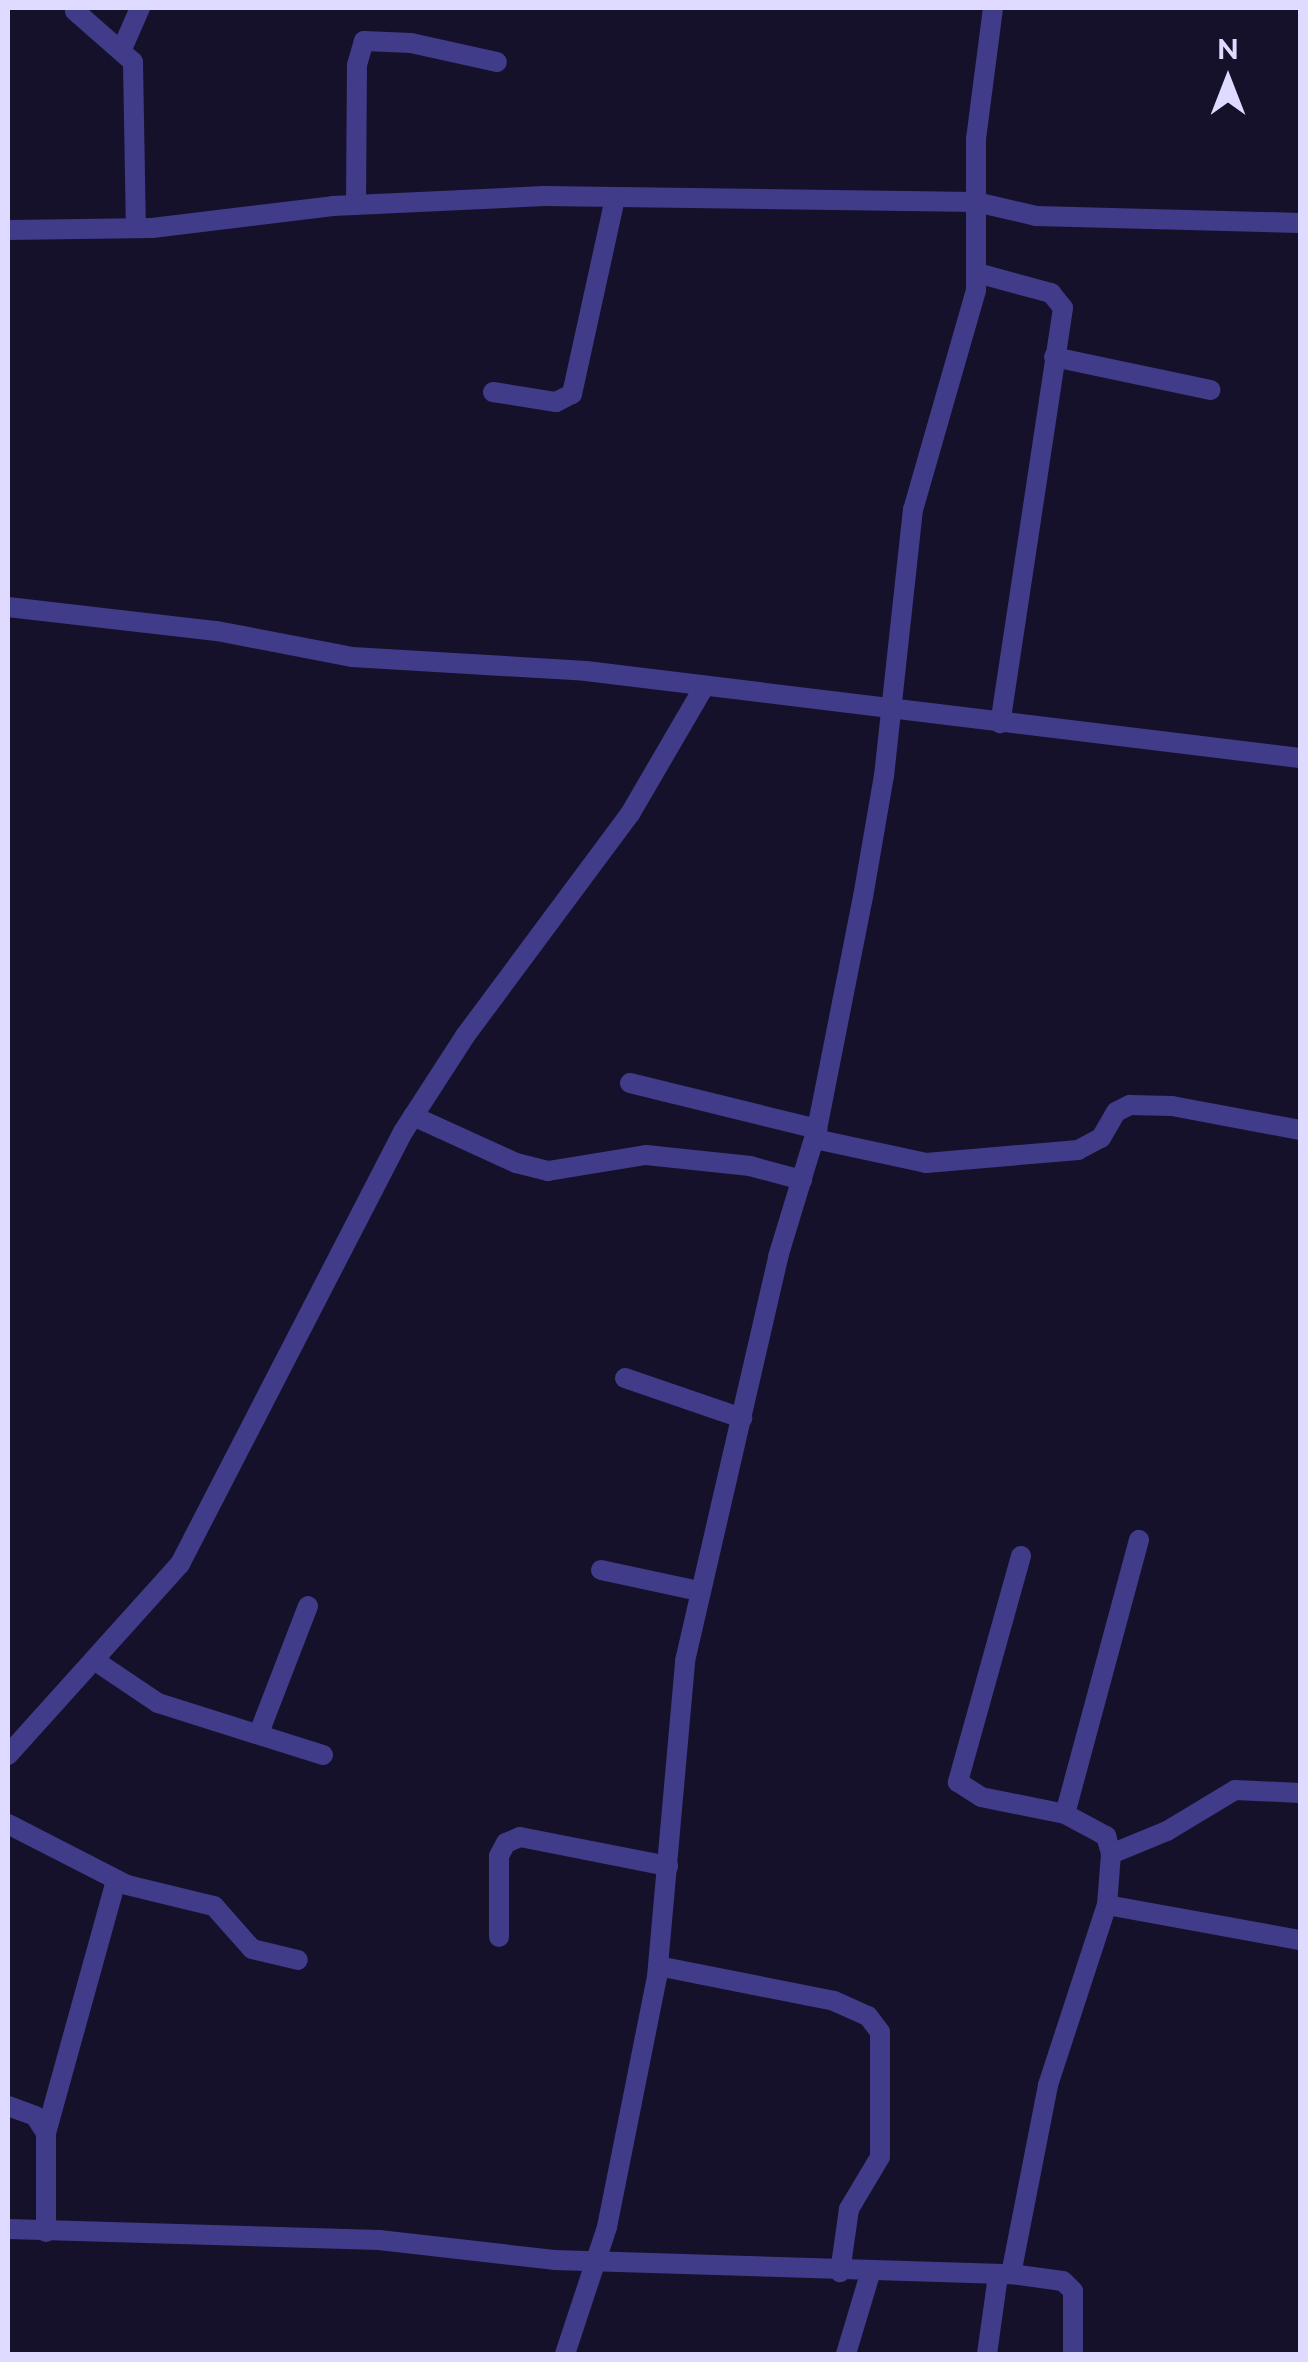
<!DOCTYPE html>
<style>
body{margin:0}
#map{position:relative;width:1308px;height:2362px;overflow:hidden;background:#15112a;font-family:Raleway,sans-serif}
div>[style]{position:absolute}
.minor>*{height:20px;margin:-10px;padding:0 10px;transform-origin:10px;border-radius:10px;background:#403c89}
span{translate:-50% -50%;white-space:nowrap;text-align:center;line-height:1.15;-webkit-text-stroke:8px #15112a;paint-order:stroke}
.frame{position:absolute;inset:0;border:10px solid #dfdaff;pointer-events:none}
.north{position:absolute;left:1178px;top:30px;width:100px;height:100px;-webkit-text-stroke:8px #15112a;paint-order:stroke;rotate:0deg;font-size:28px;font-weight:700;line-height:40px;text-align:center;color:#dfdaff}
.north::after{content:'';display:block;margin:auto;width:35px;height:45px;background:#dfdaff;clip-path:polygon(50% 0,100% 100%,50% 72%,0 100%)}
</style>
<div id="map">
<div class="minor">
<i style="left:75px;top:11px;width:77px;rotate:41.3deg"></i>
<i style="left:133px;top:62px;width:166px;rotate:89deg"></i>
<i style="left:122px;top:49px;width:45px;rotate:-66.3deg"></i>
<i style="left:356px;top:205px;width:140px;rotate:-89.6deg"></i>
<i style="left:357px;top:65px;width:25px;rotate:-74deg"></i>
<i style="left:364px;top:41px;width:47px;rotate:2.4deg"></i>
<i style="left:411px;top:43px;width:88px;rotate:12.5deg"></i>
<i style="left:8px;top:230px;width:144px;rotate:-0.8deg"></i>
<i style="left:152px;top:228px;width:182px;rotate:-6.9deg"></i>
<i style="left:333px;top:206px;width:211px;rotate:-2.7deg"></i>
<i style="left:544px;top:196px;width:432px;rotate:0.8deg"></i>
<i style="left:976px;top:202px;width:62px;rotate:13.1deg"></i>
<i style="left:1036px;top:216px;width:264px;rotate:1.5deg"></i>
<i style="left:977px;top:273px;width:77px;rotate:15.1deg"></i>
<i style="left:1051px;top:293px;width:19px;rotate:51deg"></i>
<i style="left:1063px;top:308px;width:420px;rotate:98.6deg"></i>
<i style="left:1054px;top:357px;width:160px;rotate:11.9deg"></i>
<i style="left:493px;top:392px;width:64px;rotate:9deg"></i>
<i style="left:556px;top:402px;width:18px;rotate:-27deg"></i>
<i style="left:572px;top:394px;width:201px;rotate:-77.6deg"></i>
<i style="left:8px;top:607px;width:210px;rotate:6.6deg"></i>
<i style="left:217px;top:631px;width:137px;rotate:10.9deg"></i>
<i style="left:352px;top:657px;width:234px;rotate:3.4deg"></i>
<i style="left:586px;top:671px;width:719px;rotate:6.95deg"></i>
<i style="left:630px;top:1083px;width:193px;rotate:13.8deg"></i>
<i style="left:413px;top:1116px;width:113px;rotate:24.5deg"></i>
<i style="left:516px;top:1163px;width:33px;rotate:14deg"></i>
<i style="left:548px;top:1171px;width:99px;rotate:-9.3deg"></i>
<i style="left:646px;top:1155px;width:105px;rotate:6deg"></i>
<i style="left:750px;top:1166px;width:54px;rotate:15.1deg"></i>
<i style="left:815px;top:1139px;width:114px;rotate:12.2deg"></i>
<i style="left:926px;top:1163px;width:153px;rotate:-4.9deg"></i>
<i style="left:1078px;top:1150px;width:26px;rotate:-28deg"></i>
<i style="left:1101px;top:1138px;width:30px;rotate:-60deg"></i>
<i style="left:1116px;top:1112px;width:16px;rotate:-27deg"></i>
<i style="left:1130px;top:1105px;width:42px;rotate:1.4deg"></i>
<i style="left:1172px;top:1106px;width:130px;rotate:10.6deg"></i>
<i style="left:625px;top:1378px;width:124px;rotate:18.9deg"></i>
<i style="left:1021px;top:1556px;width:235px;rotate:105.6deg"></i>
<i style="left:958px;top:1782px;width:27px;rotate:33deg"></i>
<i style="left:981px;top:1797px;width:86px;rotate:11.4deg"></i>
<i style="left:1065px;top:1814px;width:47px;rotate:28.2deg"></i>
<i style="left:1106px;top:1836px;width:19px;rotate:74deg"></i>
<i style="left:1111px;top:1854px;width:51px;rotate:94.5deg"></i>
<i style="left:1107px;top:1905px;width:196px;rotate:10.3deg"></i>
<i style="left:601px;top:1570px;width:100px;rotate:12.1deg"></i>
<i style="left:94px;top:1660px;width:77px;rotate:33.9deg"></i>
<i style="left:158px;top:1703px;width:173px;rotate:17.5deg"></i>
<i style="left:259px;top:1733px;width:136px;rotate:-68.9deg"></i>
<i style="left:8px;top:1755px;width:257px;rotate:-48deg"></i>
<i style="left:180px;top:1564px;width:486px;rotate:-62.7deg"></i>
<i style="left:403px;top:1132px;width:114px;rotate:-57.1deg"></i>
<i style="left:465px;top:1036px;width:277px;rotate:-53.4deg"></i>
<i style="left:630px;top:814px;width:147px;rotate:-59.8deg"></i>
<i style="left:1065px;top:1814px;width:284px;rotate:-74.9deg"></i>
<i style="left:8px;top:1824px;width:134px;rotate:27.1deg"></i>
<i style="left:127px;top:1885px;width:89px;rotate:13.6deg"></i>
<i style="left:214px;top:1906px;width:57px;rotate:48.5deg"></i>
<i style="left:252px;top:1949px;width:47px;rotate:13.4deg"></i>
<i style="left:1111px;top:1854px;width:61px;rotate:-22.3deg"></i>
<i style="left:1167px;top:1831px;width:79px;rotate:-31.1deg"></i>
<i style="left:1235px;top:1790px;width:65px;rotate:2.6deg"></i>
<i style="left:499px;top:1937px;width:81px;rotate:-90deg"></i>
<i style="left:499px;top:1856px;width:15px;rotate:-62deg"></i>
<i style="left:506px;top:1843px;width:15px;rotate:-23deg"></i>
<i style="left:520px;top:1837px;width:151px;rotate:11.1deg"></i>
<i style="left:658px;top:1966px;width:179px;rotate:11.2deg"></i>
<i style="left:834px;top:2001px;width:37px;rotate:24deg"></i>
<i style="left:868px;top:2016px;width:20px;rotate:53deg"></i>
<i style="left:880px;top:2032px;width:125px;rotate:90deg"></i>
<i style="left:880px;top:2157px;width:61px;rotate:120.8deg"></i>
<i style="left:849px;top:2209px;width:64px;rotate:98.1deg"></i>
<i style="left:8px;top:2106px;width:29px;rotate:20deg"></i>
<i style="left:35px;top:2116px;width:20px;rotate:57deg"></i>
<i style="left:46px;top:2133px;width:99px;rotate:90deg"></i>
<i style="left:46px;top:2133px;width:263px;rotate:-74.5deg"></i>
<i style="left:8px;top:2229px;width:371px;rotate:1.7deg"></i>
<i style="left:379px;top:2240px;width:176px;rotate:6.5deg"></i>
<i style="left:554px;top:2260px;width:457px;rotate:1.8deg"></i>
<i style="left:1011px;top:2274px;width:193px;rotate:-78.9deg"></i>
<i style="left:1048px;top:2085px;width:189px;rotate:-71.9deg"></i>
<i style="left:1011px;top:2274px;width:52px;rotate:7.7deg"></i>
<i style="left:1063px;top:2281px;width:14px;rotate:45deg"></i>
<i style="left:1073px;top:2291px;width:63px;rotate:90deg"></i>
<i style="left:565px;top:2354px;width:134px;rotate:-71.7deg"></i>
<i style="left:607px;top:2227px;width:255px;rotate:-78.7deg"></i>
<i style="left:657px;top:1977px;width:317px;rotate:-84.9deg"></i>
<i style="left:685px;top:1661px;width:415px;rotate:-77deg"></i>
<i style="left:778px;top:1257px;width:134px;rotate:-73.1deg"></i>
<i style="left:817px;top:1129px;width:237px;rotate:-78.8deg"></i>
<i style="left:863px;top:897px;width:123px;rotate:-80.2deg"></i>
<i style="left:884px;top:776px;width:268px;rotate:-83.8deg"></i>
<i style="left:913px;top:510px;width:229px;rotate:-74deg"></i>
<i style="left:976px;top:290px;width:151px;rotate:-90deg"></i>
<i style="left:976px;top:139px;width:132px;rotate:-82.6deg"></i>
<i style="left:846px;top:2354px;width:84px;rotate:-73.3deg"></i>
<i style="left:987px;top:2354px;width:79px;rotate:-82deg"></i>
</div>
<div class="frame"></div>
<div class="north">N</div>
</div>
